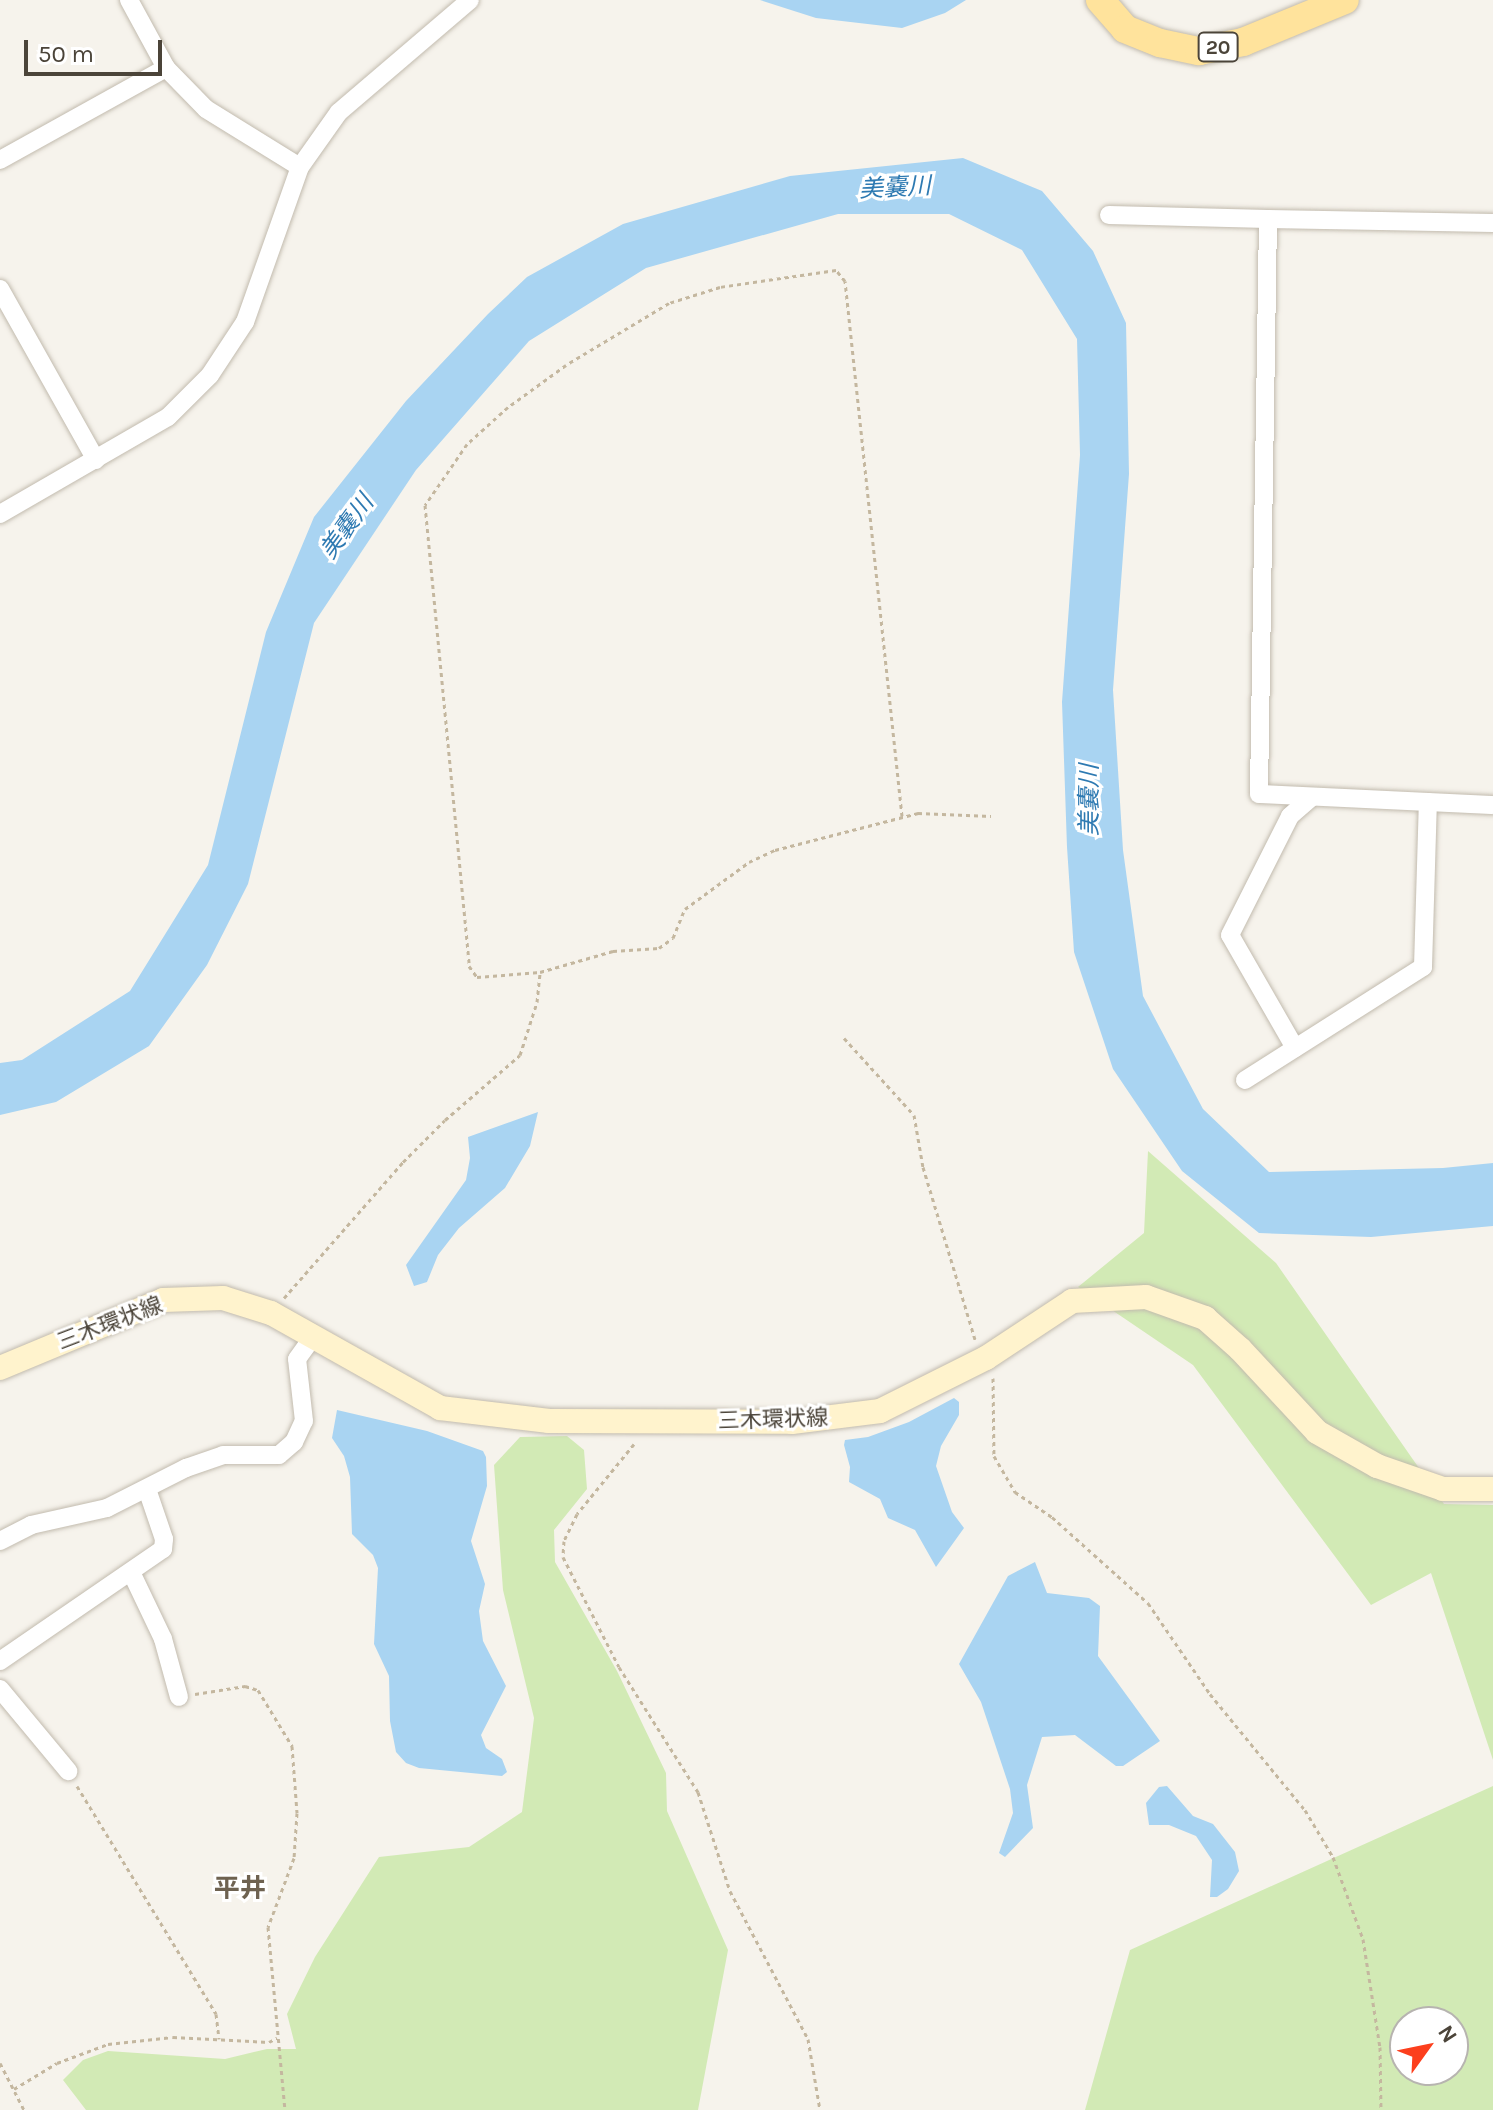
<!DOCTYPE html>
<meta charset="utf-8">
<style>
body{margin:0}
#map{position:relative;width:1493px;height:2110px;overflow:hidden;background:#f6f3ec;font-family:Karla,"Noto Sans JP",sans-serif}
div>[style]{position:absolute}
.green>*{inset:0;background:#d2eab5}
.water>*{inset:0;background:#a9d4f2}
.path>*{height:3px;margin-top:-1.5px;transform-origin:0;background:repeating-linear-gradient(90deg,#c4b79f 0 4px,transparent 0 8px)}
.roads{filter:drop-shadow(0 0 2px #c2bbae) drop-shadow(0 0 2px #c2bbae)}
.street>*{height:18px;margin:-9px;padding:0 9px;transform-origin:9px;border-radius:9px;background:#fff}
.secondary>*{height:24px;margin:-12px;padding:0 12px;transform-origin:12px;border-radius:12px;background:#fff3cd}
.primary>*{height:28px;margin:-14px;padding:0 14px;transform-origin:14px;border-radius:14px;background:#ffe39c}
span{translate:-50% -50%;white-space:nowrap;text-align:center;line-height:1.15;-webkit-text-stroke:6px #fff;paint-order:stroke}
.shield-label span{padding:2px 6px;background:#fff;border:2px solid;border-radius:6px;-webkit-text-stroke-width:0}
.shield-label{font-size:20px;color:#4b4439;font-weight:700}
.street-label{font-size:22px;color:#4b4439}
.water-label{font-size:24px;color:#2e7ab2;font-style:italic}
.quarter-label{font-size:26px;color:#6e6250;font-weight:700}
.north{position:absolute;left:1389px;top:2006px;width:80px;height:80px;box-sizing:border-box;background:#fff;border:2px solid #b7b4b0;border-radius:50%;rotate:57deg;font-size:22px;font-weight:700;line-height:32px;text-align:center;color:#4b4439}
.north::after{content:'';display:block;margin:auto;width:28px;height:36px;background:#fc3f1d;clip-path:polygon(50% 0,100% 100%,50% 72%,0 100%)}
.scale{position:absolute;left:24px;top:40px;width:138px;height:36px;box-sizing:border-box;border:4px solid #4b4439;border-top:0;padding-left:10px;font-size:24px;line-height:28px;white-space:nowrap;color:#4b4439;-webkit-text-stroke:6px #fff;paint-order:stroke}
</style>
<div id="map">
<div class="green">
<i style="clip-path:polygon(1148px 1151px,1276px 1263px,1444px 1504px,1493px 1505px,1493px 1760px,1431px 1573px,1371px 1605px,1193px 1365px,1078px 1287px,1144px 1233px)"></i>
<i style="clip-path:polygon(567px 1436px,584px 1450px,587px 1489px,554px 1530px,555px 1562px,617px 1671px,666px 1773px,667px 1811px,728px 1950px,698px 2110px,86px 2110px,63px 2080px,83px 2060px,108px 2051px,225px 2059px,267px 2049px,296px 2049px,287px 2014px,315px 1957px,379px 1857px,469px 1847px,522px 1812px,534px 1718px,503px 1590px,494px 1465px,520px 1437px)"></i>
<i style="clip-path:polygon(evenodd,1493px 1786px,1493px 2110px,1085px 2110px,1130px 1950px,1493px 1786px,1405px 2022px,1453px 2022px,1453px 2070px,1405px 2070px,1405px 2022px)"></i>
</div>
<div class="water">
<i style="clip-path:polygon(760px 0,966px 0,945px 13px,902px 28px,816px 18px)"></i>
<i style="clip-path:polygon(963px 158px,1042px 191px,1093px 251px,1126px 323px,1129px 474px,1113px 690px,1123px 850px,1143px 996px,1203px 1109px,1269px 1172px,1443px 1168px,1493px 1163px,1493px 1226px,1371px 1237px,1259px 1233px,1182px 1171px,1113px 1069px,1074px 952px,1067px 847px,1062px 702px,1080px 455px,1077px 339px,1022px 250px,949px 214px,838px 214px,646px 268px,529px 341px,416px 470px,314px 623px,248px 884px,207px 965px,149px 1046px,56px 1102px,0 1115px,0 1063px,22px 1060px,130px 991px,208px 865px,266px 632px,314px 517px,406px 401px,488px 314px,527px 277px,623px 224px,790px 176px)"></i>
<i style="clip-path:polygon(538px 1112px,530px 1146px,505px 1188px,459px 1228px,438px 1255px,427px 1282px,414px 1286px,406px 1265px,466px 1180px,470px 1158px,468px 1137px)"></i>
<i style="clip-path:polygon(954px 1398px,959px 1402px,959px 1415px,941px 1446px,936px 1466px,952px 1512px,964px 1528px,936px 1567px,915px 1530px,888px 1518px,880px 1499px,849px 1482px,850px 1467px,844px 1445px,845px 1440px,868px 1437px,909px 1422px)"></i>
<i style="clip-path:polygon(337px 1410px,427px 1431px,483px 1451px,486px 1457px,487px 1486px,471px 1541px,485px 1584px,479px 1611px,483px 1641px,506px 1686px,481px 1735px,486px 1748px,502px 1759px,507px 1772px,502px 1776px,419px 1768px,406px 1763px,396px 1752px,390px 1721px,389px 1676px,374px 1644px,378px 1568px,373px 1555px,352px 1534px,350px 1477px,344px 1456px,332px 1438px)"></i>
<i style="clip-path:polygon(1035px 1562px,1047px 1593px,1089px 1598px,1100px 1606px,1098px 1656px,1160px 1741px,1123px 1766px,1116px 1766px,1075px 1735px,1042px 1737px,1027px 1785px,1033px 1828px,1005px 1857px,999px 1853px,1013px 1813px,1010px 1789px,981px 1702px,959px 1664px,1008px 1576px)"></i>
<i style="clip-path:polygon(1167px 1786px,1193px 1816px,1213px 1824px,1235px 1852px,1239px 1871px,1228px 1889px,1217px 1897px,1210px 1897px,1212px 1860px,1196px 1836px,1169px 1825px,1149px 1825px,1146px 1803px,1159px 1787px)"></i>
</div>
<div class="path">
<i style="left:902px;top:816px;width:538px;rotate:-96.08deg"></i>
<i style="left:845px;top:281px;width:14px;rotate:-129deg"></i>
<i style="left:836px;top:270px;width:117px;rotate:171.7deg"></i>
<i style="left:720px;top:287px;width:53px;rotate:162.6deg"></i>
<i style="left:669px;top:303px;width:120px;rotate:149deg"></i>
<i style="left:566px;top:365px;width:72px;rotate:144.1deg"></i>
<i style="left:508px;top:407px;width:55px;rotate:137.9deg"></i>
<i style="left:467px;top:444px;width:74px;rotate:124.5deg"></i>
<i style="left:425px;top:505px;width:463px;rotate:84.5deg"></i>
<i style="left:469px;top:966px;width:14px;rotate:54deg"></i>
<i style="left:477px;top:977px;width:63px;rotate:-4.5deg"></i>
<i style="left:540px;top:972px;width:76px;rotate:-16deg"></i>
<i style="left:613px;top:951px;width:46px;rotate:-3.7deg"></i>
<i style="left:659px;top:948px;width:17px;rotate:-36deg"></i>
<i style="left:673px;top:938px;width:31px;rotate:-68deg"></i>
<i style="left:685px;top:909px;width:79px;rotate:-36.3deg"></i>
<i style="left:749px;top:862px;width:29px;rotate:-25deg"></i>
<i style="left:775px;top:850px;width:148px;rotate:-14.5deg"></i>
<i style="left:918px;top:813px;width:73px;rotate:2.4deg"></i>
<i style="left:844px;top:1038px;width:104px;rotate:47.7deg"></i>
<i style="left:914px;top:1115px;width:53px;rotate:80.2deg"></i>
<i style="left:923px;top:1167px;width:180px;rotate:73.2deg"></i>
<i style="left:284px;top:1298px;width:181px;rotate:-48.8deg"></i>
<i style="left:403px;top:1162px;width:59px;rotate:-45deg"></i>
<i style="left:445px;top:1120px;width:99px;rotate:-40.9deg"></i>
<i style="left:520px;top:1055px;width:56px;rotate:-72.2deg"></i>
<i style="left:537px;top:1002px;width:29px;rotate:-84deg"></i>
<i style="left:993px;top:1378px;width:78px;rotate:89.3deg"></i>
<i style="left:994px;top:1456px;width:42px;rotate:59.7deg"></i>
<i style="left:1015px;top:1492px;width:45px;rotate:34deg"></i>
<i style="left:1052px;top:1517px;width:129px;rotate:41.9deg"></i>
<i style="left:1148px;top:1603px;width:110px;rotate:55.7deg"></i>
<i style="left:1210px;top:1694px;width:150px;rotate:50.7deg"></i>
<i style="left:1305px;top:1810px;width:55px;rotate:59.2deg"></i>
<i style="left:1333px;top:1857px;width:87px;rotate:69.9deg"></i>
<i style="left:1363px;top:1939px;width:109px;rotate:81.1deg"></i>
<i style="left:1380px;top:2047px;width:63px;rotate:89.1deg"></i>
<i style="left:634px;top:1444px;width:90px;rotate:129.2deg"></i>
<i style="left:577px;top:1514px;width:30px;rotate:116deg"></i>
<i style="left:564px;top:1541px;width:16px;rotate:94deg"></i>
<i style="left:563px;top:1557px;width:123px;rotate:63deg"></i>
<i style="left:619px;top:1667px;width:148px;rotate:57.7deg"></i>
<i style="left:698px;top:1792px;width:104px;rotate:72.1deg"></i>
<i style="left:730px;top:1891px;width:167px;rotate:62.2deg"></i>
<i style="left:808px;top:2039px;width:72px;rotate:80.4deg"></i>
<i style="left:195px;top:1694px;width:51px;rotate:-9.1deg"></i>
<i style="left:245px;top:1686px;width:14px;rotate:17deg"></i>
<i style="left:258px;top:1690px;width:66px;rotate:58.7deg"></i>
<i style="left:292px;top:1746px;width:67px;rotate:85.7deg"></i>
<i style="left:297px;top:1813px;width:45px;rotate:93.8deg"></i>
<i style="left:294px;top:1858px;width:74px;rotate:110.6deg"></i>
<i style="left:268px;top:1927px;width:184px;rotate:84.7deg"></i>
<i style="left:77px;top:1786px;width:267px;rotate:58.6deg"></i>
<i style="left:216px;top:2014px;width:25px;rotate:83deg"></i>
<i style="left:0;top:2063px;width:53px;rotate:62.9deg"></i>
<i style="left:14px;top:2089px;width:50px;rotate:-31.2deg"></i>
<i style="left:57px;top:2063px;width:54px;rotate:-20.4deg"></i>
<i style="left:108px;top:2044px;width:65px;rotate:-6.1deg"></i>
<i style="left:173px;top:2037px;width:96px;rotate:3deg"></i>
<i style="left:269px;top:2042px;width:9px;rotate:-27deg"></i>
</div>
<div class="roads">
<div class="street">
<i style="left:129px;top:0;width:77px;rotate:61.4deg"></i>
<i style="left:166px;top:68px;width:57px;rotate:45.7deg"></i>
<i style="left:206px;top:109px;width:110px;rotate:31.7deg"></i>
<i style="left:0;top:160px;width:190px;rotate:-29deg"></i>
<i style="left:1109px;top:215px;width:159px;rotate:1.4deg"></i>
<i style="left:1493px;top:223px;width:225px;rotate:-179deg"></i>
<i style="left:1268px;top:219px;width:575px;rotate:90.9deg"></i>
<i style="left:1259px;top:794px;width:234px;rotate:2.7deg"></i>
<i style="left:0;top:289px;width:196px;rotate:60.7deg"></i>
<i style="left:0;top:514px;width:194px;rotate:-30deg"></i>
<i style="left:168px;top:417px;width:59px;rotate:-45deg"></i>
<i style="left:210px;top:375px;width:64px;rotate:-56.6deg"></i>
<i style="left:245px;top:322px;width:164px;rotate:-70.5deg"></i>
<i style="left:300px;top:167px;width:67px;rotate:-54.7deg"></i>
<i style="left:339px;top:112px;width:172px;rotate:-40.5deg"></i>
<i style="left:1295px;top:1048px;width:130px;rotate:-119.9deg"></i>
<i style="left:1230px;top:935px;width:133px;rotate:-63.2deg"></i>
<i style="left:1290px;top:816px;width:29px;rotate:-41deg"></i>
<i style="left:1245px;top:1080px;width:211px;rotate:-32.4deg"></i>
<i style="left:1423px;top:967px;width:165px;rotate:-88.3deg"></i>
<i style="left:0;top:1541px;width:35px;rotate:-27deg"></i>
<i style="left:31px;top:1525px;width:78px;rotate:-12.6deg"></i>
<i style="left:107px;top:1508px;width:89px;rotate:-26.9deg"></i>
<i style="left:186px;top:1468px;width:39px;rotate:-19deg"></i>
<i style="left:223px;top:1455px;width:56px"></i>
<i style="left:279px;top:1455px;width:20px;rotate:-41deg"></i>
<i style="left:294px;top:1442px;width:23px;rotate:-65deg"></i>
<i style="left:304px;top:1421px;width:62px;rotate:-96.4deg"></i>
<i style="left:297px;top:1359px;width:27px;rotate:-54deg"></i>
<i style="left:132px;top:1574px;width:72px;rotate:64.5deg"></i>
<i style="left:163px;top:1639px;width:60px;rotate:74.6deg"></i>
<i style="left:0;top:1661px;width:198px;rotate:-34.5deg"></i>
<i style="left:163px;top:1549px;width:10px;rotate:-84deg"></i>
<i style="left:164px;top:1539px;width:53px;rotate:-108.8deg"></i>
<i style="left:0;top:1689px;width:107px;rotate:50.3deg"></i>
</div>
<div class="secondary">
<i style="left:0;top:1368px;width:177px;rotate:-22.6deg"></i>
<i style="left:163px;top:1300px;width:60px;rotate:-1.9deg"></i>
<i style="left:223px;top:1298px;width:50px;rotate:17.4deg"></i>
<i style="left:271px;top:1313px;width:194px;rotate:29.3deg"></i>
<i style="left:440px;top:1408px;width:110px;rotate:6.8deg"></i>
<i style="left:549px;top:1421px;width:243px;rotate:0.2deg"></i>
<i style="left:792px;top:1422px;width:89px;rotate:-7.1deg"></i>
<i style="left:880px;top:1411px;width:119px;rotate:-26.6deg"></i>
<i style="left:986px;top:1358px;width:103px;rotate:-33.5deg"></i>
<i style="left:1072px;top:1301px;width:74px;rotate:-3.1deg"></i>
<i style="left:1146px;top:1297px;width:63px;rotate:19.6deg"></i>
<i style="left:1205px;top:1318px;width:47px;rotate:41.5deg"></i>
<i style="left:1240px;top:1349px;width:113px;rotate:47.1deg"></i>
<i style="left:1317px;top:1432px;width:69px;rotate:29.5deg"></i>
<i style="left:1377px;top:1466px;width:70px;rotate:19.2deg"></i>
<i style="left:1443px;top:1489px;width:50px"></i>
</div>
<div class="primary">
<i style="left:1100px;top:0;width:38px;rotate:49deg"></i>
<i style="left:1125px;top:29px;width:38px;rotate:22deg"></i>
<i style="left:1160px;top:43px;width:40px;rotate:12deg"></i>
<i style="left:1199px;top:51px;width:45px;rotate:-11.6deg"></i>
<i style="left:1243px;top:42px;width:110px;rotate:-22.4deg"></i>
</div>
</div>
<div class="shield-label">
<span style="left:1218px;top:47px">20</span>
</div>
<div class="street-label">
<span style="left:110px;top:1324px;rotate:-21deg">三木環状線</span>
<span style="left:773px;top:1420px;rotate:-2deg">三木環状線</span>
</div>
<div class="water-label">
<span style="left:895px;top:188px;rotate:-3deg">美嚢川</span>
<span style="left:347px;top:527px;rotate:-54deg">美嚢川</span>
<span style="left:1090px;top:800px;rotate:-90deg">美嚢川</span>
</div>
<div class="quarter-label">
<span style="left:240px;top:1889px">平井</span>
</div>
<div class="north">N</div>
<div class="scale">50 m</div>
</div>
